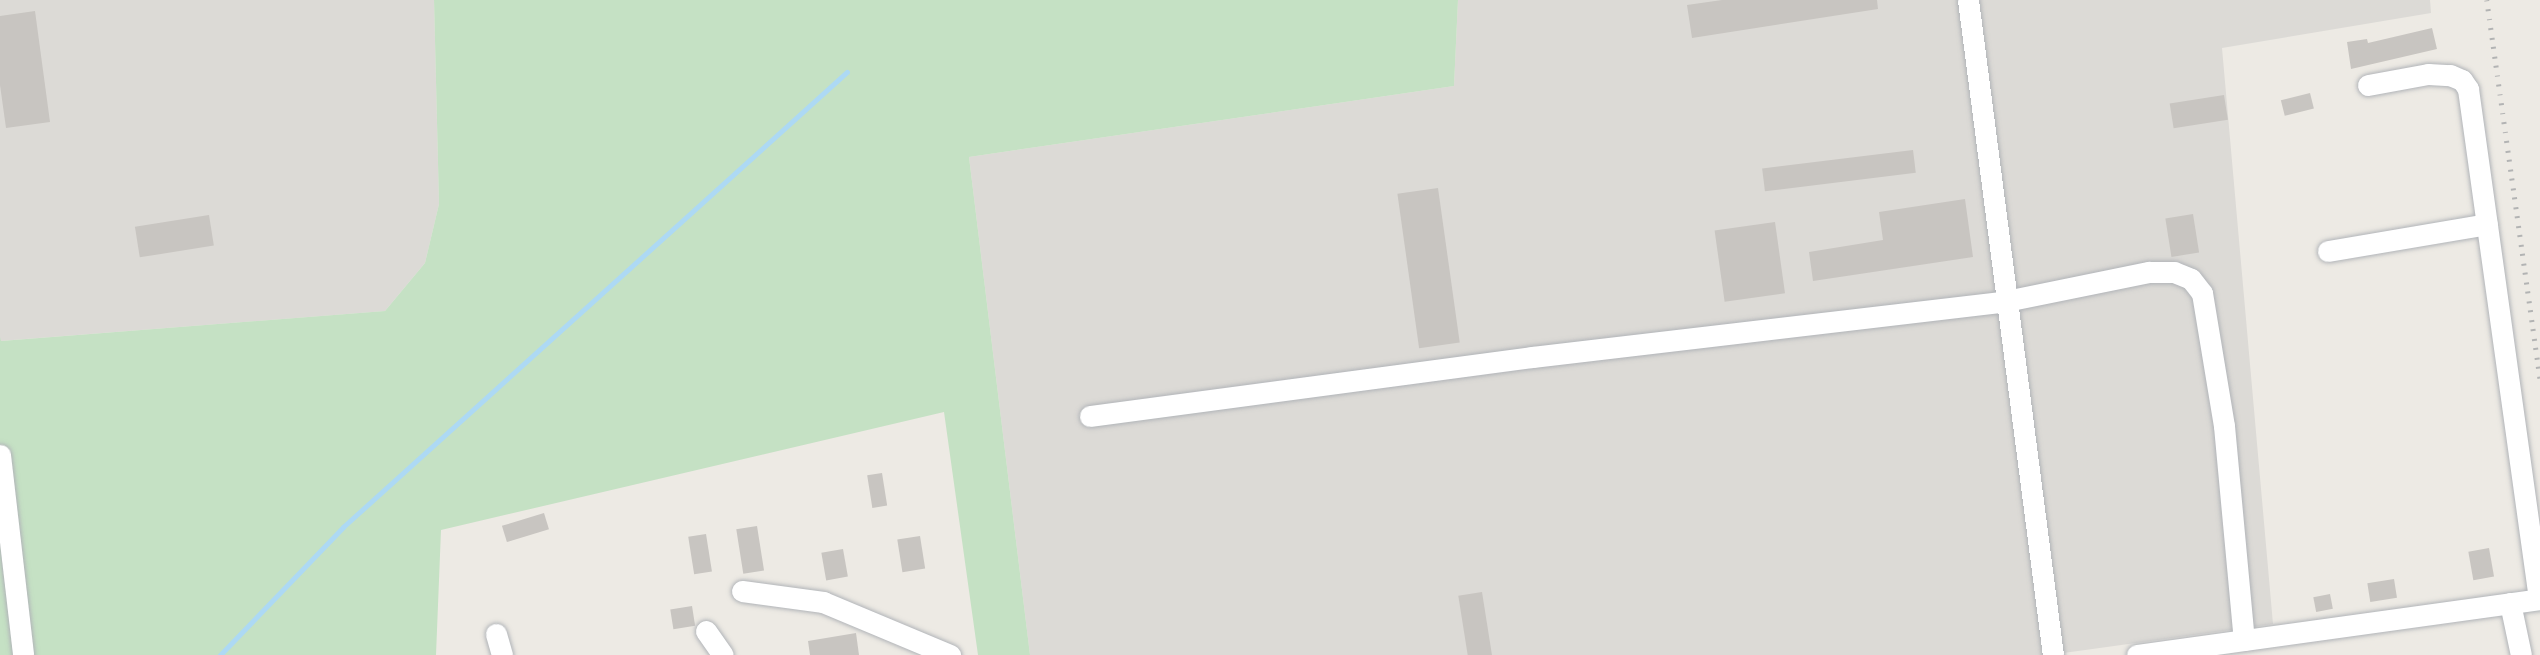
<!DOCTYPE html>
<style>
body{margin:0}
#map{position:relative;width:2540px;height:655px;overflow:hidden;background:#edeae4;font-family:"DejaVu Sans",sans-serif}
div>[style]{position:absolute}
.industrial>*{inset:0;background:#dcdad6}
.green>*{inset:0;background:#c5e1c4}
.stream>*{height:5px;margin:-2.5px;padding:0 2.5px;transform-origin:2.5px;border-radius:2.5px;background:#add9f4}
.building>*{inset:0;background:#c8c5c1;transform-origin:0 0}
.roads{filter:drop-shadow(0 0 2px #b1b4b8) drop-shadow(0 0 2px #b1b4b8)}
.minor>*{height:21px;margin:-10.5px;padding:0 10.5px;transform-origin:10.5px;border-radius:10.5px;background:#fff}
.rail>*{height:4.5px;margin-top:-2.25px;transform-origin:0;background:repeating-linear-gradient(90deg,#b2b3b3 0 1.5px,transparent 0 9.5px)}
span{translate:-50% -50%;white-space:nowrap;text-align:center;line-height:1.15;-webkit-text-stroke:6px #fff;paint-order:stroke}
</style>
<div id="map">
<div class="industrial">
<i style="clip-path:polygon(0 0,434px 0,439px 204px,425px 263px,385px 311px,0 341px)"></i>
<i style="clip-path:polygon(1458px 0,2430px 0,2431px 13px,2222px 48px,2273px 624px,2049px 655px,1030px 655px,969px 157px,1454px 86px)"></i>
</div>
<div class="green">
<i style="clip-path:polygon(434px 0,1458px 0,1454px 86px,969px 157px,1030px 655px,978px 655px,944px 412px,441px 530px,436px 655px,0 655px,0 337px,1px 341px,385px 311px,425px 263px,439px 204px)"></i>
</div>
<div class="stream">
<i style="left:220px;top:655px;width:178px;rotate:-46.1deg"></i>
<i style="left:343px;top:527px;width:679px;rotate:-42.08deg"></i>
</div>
<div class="building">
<i style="clip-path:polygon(1722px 0,1877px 0,1878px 9px,1692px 38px,1687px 5px)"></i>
<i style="clip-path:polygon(35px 11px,50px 122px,6px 128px,0 85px,0 16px)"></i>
<i style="clip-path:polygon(2432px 28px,2437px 49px,2351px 69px,2347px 42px,2367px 39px,2368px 43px)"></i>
<i style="left:2310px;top:93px;width:16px;height:30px;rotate:76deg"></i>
<i style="left:2224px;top:95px;width:25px;height:55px;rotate:81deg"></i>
<i style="left:1913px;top:150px;width:23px;height:152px;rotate:83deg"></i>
<i style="left:1438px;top:188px;width:156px;height:41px;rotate:82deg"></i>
<i style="clip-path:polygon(1965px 199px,1973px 257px,1813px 281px,1809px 252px,1883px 240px,1879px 212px)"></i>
<i style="left:2193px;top:214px;width:39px;height:28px;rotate:81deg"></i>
<i style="left:209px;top:215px;width:31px;height:75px;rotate:81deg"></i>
<i style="left:1775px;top:222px;width:72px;height:61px;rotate:82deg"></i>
<i style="left:882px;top:473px;width:33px;height:15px;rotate:81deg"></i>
<i style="left:544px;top:513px;width:17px;height:44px;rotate:73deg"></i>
<i style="left:757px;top:526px;width:45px;height:21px;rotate:81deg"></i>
<i style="left:706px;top:534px;width:38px;height:18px;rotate:81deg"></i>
<i style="left:920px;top:536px;width:33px;height:23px;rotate:81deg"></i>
<i style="left:2489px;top:548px;width:29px;height:21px;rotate:80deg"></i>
<i style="left:843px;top:549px;width:28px;height:22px;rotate:80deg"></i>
<i style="left:2394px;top:579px;width:19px;height:27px;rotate:81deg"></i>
<i style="left:1482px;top:592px;width:64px;height:24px;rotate:81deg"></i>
<i style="left:2330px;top:594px;width:15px;height:17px;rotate:79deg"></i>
<i style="left:692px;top:606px;width:20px;height:22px;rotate:81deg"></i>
<i style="clip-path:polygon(856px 633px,859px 655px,810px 655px,808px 641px)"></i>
</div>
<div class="roads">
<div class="minor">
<i style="left:1968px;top:0;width:660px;rotate:82.61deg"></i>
<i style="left:2368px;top:85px;width:61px;rotate:-10.4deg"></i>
<i style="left:2428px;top:74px;width:22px;rotate:3deg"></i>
<i style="left:2450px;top:75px;width:13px;rotate:23deg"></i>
<i style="left:2462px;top:80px;width:11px;rotate:56deg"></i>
<i style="left:2468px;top:89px;width:515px;rotate:82.07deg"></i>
<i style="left:2328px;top:251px;width:161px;rotate:-9.6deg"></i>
<i style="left:1090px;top:416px;width:446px;rotate:-7.6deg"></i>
<i style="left:1532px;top:357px;width:477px;rotate:-6.7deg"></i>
<i style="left:2006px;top:301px;width:146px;rotate:-11.5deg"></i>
<i style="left:2149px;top:272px;width:25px"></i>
<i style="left:2174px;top:272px;width:18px;rotate:22deg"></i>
<i style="left:2191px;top:279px;width:18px;rotate:52deg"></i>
<i style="left:2202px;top:293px;width:135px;rotate:80.6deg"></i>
<i style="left:2224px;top:426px;width:215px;rotate:84.7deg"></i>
<i style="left:0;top:455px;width:201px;rotate:83.4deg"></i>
<i style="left:742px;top:591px;width:82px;rotate:7.7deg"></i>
<i style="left:823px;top:602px;width:138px;rotate:22.7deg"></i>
<i style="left:2510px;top:603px;width:53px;rotate:78.1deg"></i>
<i style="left:706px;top:631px;width:29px;rotate:55deg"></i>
<i style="left:496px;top:634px;width:22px;rotate:74deg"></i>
<i style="left:2137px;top:655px;width:407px;rotate:-7.9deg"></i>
</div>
</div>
<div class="rail">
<i style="left:2487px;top:0;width:382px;rotate:82deg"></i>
</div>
</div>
